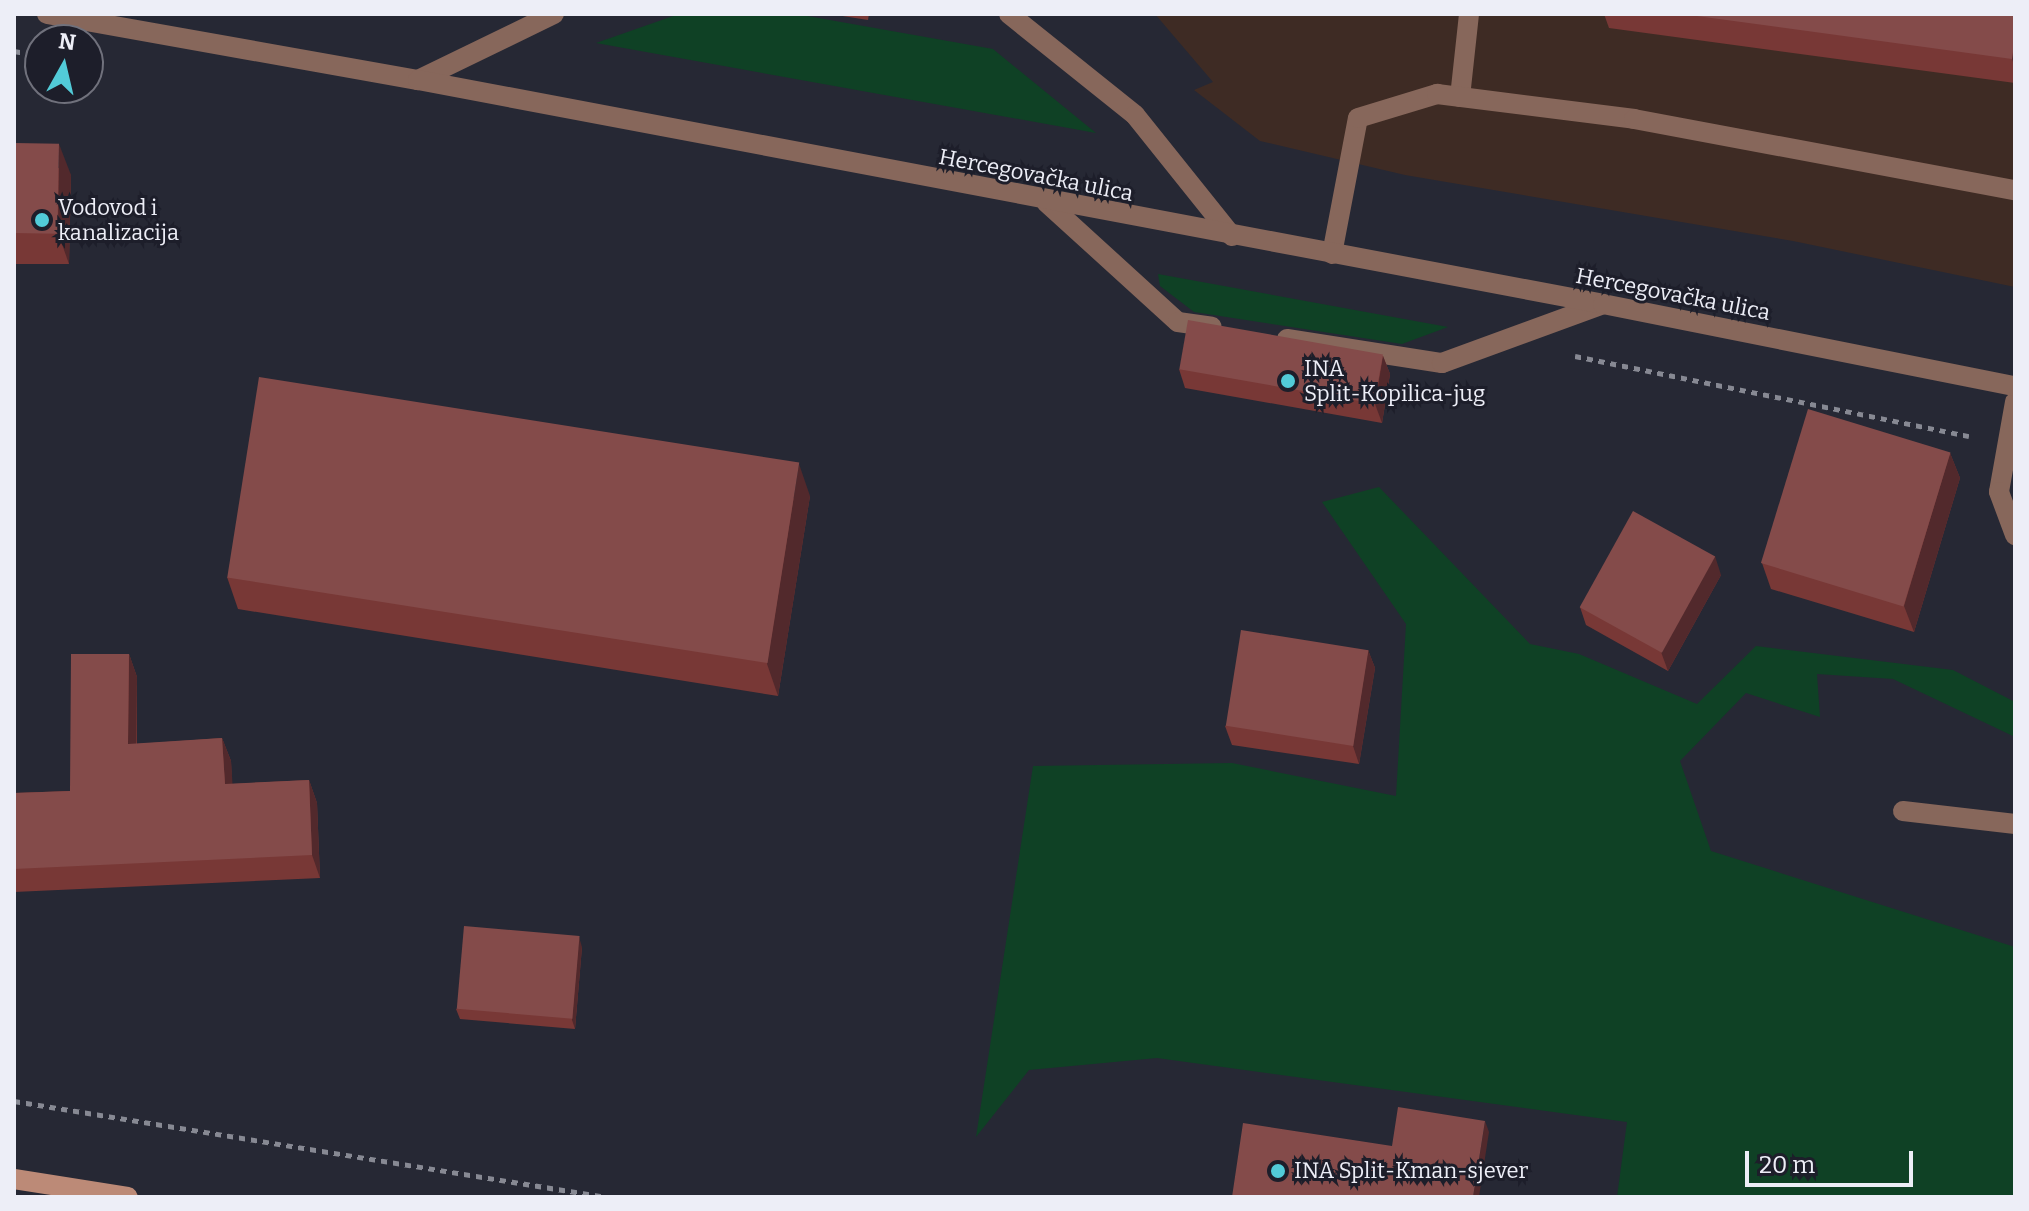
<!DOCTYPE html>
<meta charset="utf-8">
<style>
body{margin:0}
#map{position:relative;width:2029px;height:1211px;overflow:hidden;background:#262834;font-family:Bitter,serif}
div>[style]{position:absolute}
.industrial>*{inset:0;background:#3e2b24}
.green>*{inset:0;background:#0f4125}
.path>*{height:5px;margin-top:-2.5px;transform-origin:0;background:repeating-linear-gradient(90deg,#878993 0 6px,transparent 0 12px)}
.lane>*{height:20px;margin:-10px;padding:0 10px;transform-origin:10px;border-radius:10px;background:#87675b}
.street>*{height:20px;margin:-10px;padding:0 10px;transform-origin:10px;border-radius:10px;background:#87675b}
.secondary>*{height:20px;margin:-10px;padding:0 10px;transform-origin:10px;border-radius:10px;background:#bc8a77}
.wall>*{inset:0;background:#783836}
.shaded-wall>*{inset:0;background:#52292c}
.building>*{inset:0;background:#844b4a;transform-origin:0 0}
.dots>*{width:22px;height:22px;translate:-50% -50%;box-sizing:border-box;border:4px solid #1d1e2a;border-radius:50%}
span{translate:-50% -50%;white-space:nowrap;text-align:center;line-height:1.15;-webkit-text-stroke:6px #1d1e2a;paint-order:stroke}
.street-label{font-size:22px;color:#edeef7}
.poi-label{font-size:22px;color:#edeef7}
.left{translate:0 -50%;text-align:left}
.frame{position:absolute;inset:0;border:16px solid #edeef7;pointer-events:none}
.north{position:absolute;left:24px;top:24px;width:80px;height:80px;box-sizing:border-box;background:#1d1e2a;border:2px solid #70717c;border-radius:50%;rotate:8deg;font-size:22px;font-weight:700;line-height:32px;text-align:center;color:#edeef7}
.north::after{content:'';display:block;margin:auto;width:28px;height:36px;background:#52cbd8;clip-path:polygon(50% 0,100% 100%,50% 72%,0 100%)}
.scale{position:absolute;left:1745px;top:1151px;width:168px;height:36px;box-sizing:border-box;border:4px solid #edeef7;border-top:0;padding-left:10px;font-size:24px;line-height:28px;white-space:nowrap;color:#edeef7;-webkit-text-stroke:6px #1d1e2a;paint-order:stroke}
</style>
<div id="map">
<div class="industrial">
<i style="clip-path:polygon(1155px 14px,2015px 14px,2015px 287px,1793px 241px,1405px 175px,1260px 141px,1194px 90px,1213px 82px)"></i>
</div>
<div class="green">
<i style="clip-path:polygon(679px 14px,796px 14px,993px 49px,1096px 133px,596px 43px)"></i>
<i style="clip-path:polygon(1158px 274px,1448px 327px,1402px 344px,1194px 312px,1160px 286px)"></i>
<i style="clip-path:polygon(1379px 487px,1530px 644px,1579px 654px,1697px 704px,1756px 646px,1953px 670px,2015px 702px,2015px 737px,1893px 679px,1817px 674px,1820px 717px,1746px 693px,1680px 761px,1711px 851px,2015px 947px,2015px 1197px,1617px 1197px,1627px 1122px,1157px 1058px,1029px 1070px,976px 1137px,1033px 766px,1232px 763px,1396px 796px,1406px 624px,1322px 502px)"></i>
</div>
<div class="path">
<i style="left:14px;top:51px;width:23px;rotate:10deg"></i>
<i style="left:1575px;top:356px;width:402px;rotate:11.5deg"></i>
<i style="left:14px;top:1101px;width:600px;rotate:9.21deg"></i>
</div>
<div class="lane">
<i style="left:1009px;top:14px;width:161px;rotate:38.7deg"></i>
<i style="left:1135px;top:115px;width:155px;rotate:51.3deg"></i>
<i style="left:418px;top:80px;width:151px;rotate:-25.9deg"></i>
<i style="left:1460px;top:97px;width:83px;rotate:-83.8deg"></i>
<i style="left:1046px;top:202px;width:178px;rotate:42.3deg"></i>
<i style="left:1178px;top:322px;width:34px;rotate:8deg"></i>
<i style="left:1332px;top:254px;width:138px;rotate:-79.2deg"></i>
<i style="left:1358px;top:118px;width:83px;rotate:-16.9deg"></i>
<i style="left:1437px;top:94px;width:199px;rotate:7.2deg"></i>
<i style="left:1634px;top:119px;width:388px;rotate:10.6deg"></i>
<i style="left:1287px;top:339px;width:157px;rotate:8.8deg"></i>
<i style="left:1442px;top:363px;width:171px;rotate:-20.1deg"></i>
<i style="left:2015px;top:402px;width:91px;rotate:100.1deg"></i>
<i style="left:1999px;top:492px;width:46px;rotate:69.6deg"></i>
<i style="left:1903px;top:811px;width:113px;rotate:6.6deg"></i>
</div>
<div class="street">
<i style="left:47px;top:14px;width:377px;rotate:10.1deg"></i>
<i style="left:418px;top:80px;width:1206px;rotate:10.7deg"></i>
<i style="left:1603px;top:304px;width:420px;rotate:11.3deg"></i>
</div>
<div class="secondary">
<i style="left:14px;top:1179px;width:115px;rotate:9deg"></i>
</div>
<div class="wall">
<i style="clip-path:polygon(830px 14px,869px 14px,868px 20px)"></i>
<i style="clip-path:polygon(1604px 14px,2015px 14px,2015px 83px,1609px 28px)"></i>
<i style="clip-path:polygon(14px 143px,71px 175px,69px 264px,14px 264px)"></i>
<i style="clip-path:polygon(1383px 356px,1390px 374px,1382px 423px,1185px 388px,1179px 369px)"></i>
<i style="clip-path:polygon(1950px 453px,1960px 478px,1914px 632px,1771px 589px,1762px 563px)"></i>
<i style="clip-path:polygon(810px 496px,778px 696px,238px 609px,227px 577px)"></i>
<i style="clip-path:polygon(1721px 575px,1668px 671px,1586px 625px,1580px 607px)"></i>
<i style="clip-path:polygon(1368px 650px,1375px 668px,1359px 764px,1232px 745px,1225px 726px)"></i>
<i style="clip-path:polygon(129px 654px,137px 677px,137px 744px,222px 738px,231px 761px,232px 784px,309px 780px,317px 803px,320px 878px,14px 892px,14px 793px,70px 791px)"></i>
<i style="clip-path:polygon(582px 947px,575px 1029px,460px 1019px,456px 1009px)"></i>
</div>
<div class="shaded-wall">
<i style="clip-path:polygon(2015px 36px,2015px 68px,2012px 59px)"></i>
<i style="clip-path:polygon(59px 144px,71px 175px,69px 264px,58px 233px)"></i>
<i style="clip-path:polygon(1383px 356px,1390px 374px,1382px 423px,1375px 404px)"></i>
<i style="clip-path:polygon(1950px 453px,1960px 478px,1914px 632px,1904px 606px)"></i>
<i style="clip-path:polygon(799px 464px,810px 496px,778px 696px,767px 664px)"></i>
<i style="clip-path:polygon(1715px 556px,1721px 575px,1668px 671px,1661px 652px)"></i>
<i style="clip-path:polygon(1368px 650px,1375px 668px,1359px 764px,1353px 746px)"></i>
<i style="clip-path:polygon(129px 654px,137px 677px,136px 767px,128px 744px)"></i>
<i style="clip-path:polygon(222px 738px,231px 761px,234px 807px,225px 784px)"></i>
<i style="clip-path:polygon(309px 780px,317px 803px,320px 878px,312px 855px)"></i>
<i style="clip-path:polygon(579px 937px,582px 947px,575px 1029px,572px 1020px)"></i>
<i style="clip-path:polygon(1485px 1121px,1489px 1132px,1479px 1197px,1473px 1197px)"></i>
</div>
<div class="building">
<i style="clip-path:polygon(1682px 14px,2015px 14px,2015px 36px,2012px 59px)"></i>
<i style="left:14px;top:143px;width:45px;height:90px;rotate:1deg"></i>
<i style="left:1188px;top:320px;width:198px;height:50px;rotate:10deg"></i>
<i style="left:259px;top:377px;width:547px;height:203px;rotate:9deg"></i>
<i style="left:1808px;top:409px;width:149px;height:161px;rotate:17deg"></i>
<i style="left:1633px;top:511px;width:94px;height:110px;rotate:29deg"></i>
<i style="left:1241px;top:630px;width:129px;height:97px;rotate:9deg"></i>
<i style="clip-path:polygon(71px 654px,129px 654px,128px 744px,222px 738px,225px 784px,309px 780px,312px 855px,14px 869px,14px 793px,70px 791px)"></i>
<i style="left:464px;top:926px;width:116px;height:83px;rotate:5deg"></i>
<i style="clip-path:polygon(1398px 1107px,1485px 1121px,1473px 1197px,1232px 1197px,1243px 1123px,1392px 1146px)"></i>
</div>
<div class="dots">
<i style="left:42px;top:220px;background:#52cbd8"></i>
<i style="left:1288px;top:381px;background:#52cbd8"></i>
<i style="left:1278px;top:1171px;background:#52cbd8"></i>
</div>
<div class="street-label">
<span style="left:1036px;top:175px;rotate:11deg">Hercegovačka ulica</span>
<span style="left:1673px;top:294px;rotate:11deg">Hercegovačka ulica</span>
</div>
<div class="poi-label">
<span class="left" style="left:58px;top:220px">Vodovod i<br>kanalizacija</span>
<span class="left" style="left:1304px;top:381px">INA<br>Split-Kopilica-jug</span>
<span class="left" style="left:1294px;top:1171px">INA Split-Kman-sjever</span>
</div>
<div class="frame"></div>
<div class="north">N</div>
<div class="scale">20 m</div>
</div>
